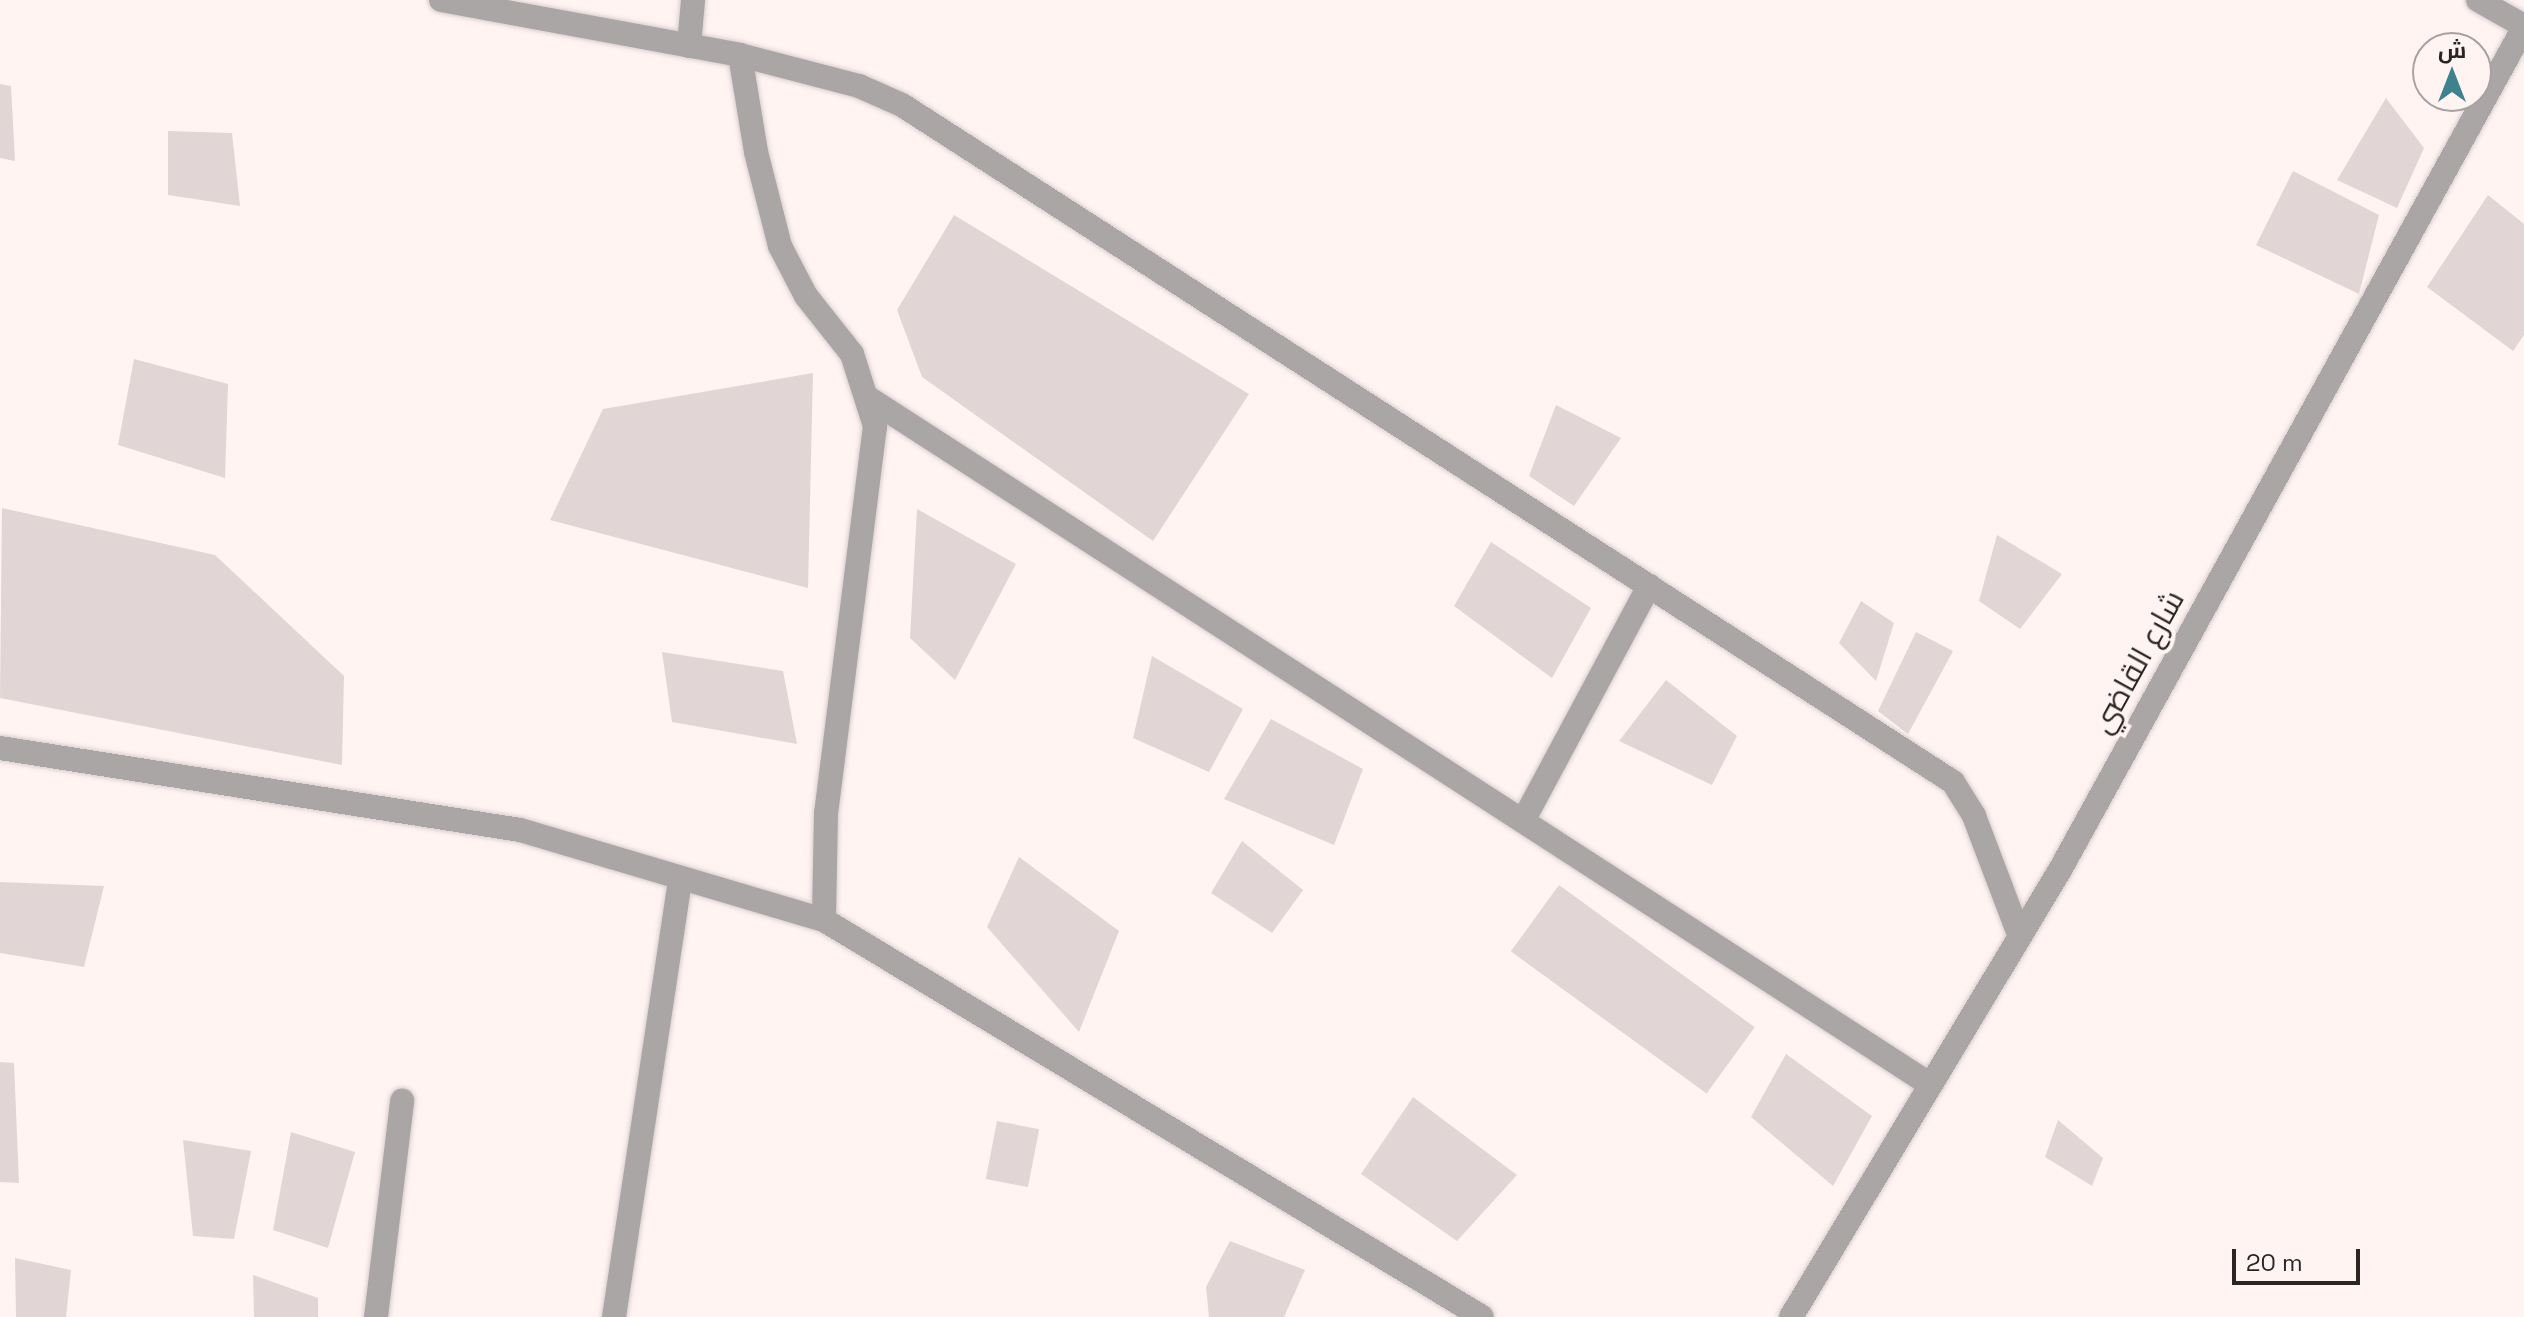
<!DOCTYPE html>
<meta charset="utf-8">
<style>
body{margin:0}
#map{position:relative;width:2524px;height:1317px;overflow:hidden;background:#fff4f2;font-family:"Space Grotesk",Cairo,sans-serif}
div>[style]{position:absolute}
.building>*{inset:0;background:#e1d6d5;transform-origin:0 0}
.roads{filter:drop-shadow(0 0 2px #d8cfcd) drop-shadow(0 0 2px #d8cfcd)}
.minor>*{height:24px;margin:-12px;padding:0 12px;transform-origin:12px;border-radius:12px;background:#aba6a6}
span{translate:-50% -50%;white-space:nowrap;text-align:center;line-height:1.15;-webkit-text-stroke:8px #fff4f2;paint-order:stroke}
.street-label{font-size:30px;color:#292525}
.north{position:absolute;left:2412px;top:32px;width:80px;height:80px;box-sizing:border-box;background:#fff4f2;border:2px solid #a9a1a0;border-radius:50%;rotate:0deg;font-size:22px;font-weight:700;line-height:32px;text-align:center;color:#292525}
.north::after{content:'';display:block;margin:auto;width:28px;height:36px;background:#3e8290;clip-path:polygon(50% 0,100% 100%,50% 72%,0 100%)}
.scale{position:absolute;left:2232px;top:1249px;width:128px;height:36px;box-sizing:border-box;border:4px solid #292525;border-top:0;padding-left:10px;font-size:24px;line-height:28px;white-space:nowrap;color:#292525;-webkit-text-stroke:6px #fff4f2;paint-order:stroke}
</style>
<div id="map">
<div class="building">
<i style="clip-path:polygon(0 84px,11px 86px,15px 161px,0 158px)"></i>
<i style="clip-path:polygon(2386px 98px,2424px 148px,2397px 208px,2337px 180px)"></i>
<i style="clip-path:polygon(168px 131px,232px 133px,240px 206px,168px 195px)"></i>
<i style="clip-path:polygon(2293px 171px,2379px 215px,2359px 294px,2256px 245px)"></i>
<i style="clip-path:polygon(2488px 195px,2524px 224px,2524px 335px,2513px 351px,2427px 287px)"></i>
<i style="clip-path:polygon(954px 215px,1249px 394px,1153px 541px,922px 377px,897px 310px)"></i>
<i style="clip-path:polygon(134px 359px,228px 384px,225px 478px,118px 445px)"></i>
<i style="clip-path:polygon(813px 373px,808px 588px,550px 520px,603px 409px)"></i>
<i style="clip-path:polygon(1556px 405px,1621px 438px,1574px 506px,1529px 476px)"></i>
<i style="clip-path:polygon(2px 508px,215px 555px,344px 676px,342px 765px,0 698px)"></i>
<i style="clip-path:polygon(917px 509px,1016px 564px,955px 680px,910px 638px)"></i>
<i style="clip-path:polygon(1997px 535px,2062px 574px,2020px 629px,1979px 601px)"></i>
<i style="clip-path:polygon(1491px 542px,1591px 608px,1552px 678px,1454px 606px)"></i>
<i style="clip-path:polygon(1861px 601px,1894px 623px,1876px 681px,1839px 643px)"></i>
<i style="clip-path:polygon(1916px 632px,1953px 651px,1908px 734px,1878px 711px)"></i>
<i style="clip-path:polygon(662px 652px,783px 671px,797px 744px,672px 722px)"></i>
<i style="clip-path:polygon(1152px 656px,1243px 709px,1209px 772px,1133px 738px)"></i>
<i style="clip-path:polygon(1666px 680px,1737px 736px,1712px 785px,1619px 741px)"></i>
<i style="clip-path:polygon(1271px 719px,1363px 769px,1334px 845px,1224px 799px)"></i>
<i style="clip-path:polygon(1242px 841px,1303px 890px,1272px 933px,1211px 893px)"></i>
<i style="clip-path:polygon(1019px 857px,1119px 931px,1079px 1032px,987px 927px)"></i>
<i style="clip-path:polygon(0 882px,104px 886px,84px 967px,0 953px)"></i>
<i style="left:1559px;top:885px;width:242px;height:82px;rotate:36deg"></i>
<i style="clip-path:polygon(1786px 1054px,1872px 1116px,1833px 1186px,1751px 1117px)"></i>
<i style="clip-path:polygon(0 1062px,14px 1063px,19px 1183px,0 1182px)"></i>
<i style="clip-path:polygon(1413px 1097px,1517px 1175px,1457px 1241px,1361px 1174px)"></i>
<i style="clip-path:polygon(2058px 1120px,2103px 1158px,2092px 1186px,2045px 1157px)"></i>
<i style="left:997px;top:1121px;width:43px;height:59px;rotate:11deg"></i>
<i style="clip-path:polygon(291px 1132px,355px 1152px,328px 1248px,273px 1230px)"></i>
<i style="clip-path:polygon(183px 1140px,251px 1151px,234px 1239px,193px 1236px)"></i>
<i style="clip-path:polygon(1230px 1241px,1305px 1270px,1284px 1317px,1209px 1317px,1206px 1287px)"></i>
<i style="clip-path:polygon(15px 1258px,71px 1270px,66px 1317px,16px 1317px)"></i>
<i style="clip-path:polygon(253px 1275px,318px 1298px,318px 1317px,254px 1317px)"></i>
</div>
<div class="roads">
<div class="minor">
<i style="left:441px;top:0;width:304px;rotate:10.4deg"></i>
<i style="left:740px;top:55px;width:123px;rotate:14.6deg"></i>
<i style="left:859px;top:86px;width:47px;rotate:23.8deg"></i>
<i style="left:902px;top:105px;width:1250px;rotate:32.79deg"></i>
<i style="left:1953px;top:782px;width:40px;rotate:58deg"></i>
<i style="left:1974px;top:816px;width:129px;rotate:69.2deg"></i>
<i style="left:2478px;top:0;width:53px;rotate:29.5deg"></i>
<i style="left:689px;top:46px;width:46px;rotate:-85deg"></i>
<i style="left:740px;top:55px;width:98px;rotate:80.6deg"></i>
<i style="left:756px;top:152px;width:97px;rotate:75.7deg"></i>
<i style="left:780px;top:246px;width:56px;rotate:62.5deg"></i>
<i style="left:806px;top:296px;width:74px;rotate:51.6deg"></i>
<i style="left:852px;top:354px;width:76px;rotate:72.3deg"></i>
<i style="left:875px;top:426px;width:390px;rotate:97.2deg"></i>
<i style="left:826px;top:813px;width:107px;rotate:91.1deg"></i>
<i style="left:870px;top:399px;width:1263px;rotate:32.89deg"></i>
<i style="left:0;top:748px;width:526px;rotate:8.96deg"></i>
<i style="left:520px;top:830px;width:317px;rotate:16.5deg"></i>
<i style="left:824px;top:920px;width:768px;rotate:31.1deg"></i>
<i style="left:1523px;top:821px;width:267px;rotate:-61.8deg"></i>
<i style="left:376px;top:1317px;width:218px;rotate:-83.1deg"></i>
<i style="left:614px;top:1317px;width:440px;rotate:-81.4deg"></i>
<i style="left:1791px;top:1317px;width:522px;rotate:-58.96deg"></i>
<i style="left:2060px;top:870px;width:962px;rotate:-61.17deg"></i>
</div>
</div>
<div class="street-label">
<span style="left:2138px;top:662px;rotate:-61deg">شارع القاضي</span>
</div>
<div class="north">ش</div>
<div class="scale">20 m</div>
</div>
